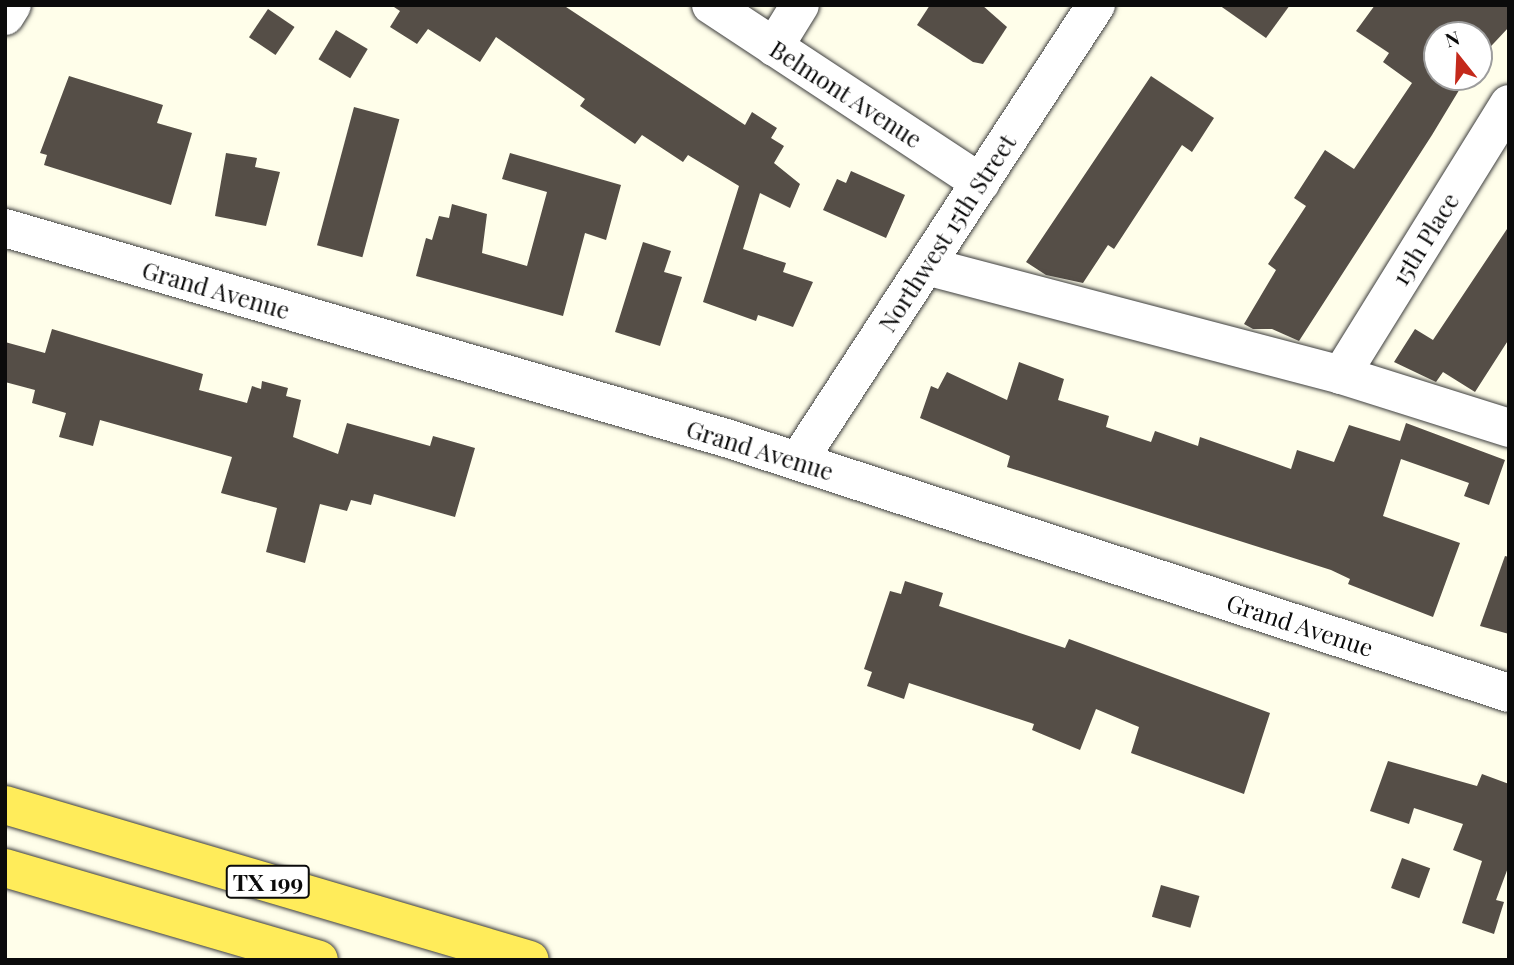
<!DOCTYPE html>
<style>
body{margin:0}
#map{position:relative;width:1514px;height:965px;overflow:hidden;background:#fffeea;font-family:"Playfair Display",serif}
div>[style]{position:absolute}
.building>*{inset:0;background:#554e47;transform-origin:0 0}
.roads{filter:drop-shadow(0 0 2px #3e3e3e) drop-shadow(0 0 2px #3e3e3e)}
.minor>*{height:38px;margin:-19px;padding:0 19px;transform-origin:19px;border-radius:19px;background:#fff}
.major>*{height:38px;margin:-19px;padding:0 19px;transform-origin:19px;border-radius:19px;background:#ffec5a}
span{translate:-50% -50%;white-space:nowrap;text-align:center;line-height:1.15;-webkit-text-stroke:7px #fff;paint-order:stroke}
.shield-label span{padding:2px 5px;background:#fff;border:2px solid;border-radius:5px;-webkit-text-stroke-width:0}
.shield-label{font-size:23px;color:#0b0b0b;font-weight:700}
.street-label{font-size:24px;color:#0b0b0b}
.frame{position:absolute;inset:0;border:7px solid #0b0b0b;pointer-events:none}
.north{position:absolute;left:1423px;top:21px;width:70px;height:70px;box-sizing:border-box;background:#fff;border:2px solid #9d9d9d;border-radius:50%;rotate:342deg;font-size:19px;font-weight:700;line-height:28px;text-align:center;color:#0b0b0b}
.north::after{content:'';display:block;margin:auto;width:24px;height:32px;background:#c4291b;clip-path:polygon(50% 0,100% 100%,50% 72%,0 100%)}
</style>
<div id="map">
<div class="building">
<i style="clip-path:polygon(391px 5px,563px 5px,745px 125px,752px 112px,777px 128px,771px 138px,784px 146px,774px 163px,800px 184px,790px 208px,760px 193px,743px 249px,786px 263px,783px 272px,813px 282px,793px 327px,758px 315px,756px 321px,703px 302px,739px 186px,688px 155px,683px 162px,642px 135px,635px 144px,580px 106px,585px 99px,496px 37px,480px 62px,428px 29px,417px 44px,390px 27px,400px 11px)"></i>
<i style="clip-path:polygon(930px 5px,982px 5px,1007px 27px,983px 64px,973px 62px,917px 25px)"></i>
<i style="clip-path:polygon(1219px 5px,1290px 5px,1266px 38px)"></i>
<i style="clip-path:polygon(1375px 5px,1509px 5px,1509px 27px,1479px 59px,1479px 35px,1437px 35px,1437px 77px,1467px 77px,1432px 135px,1299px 341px,1272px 329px,1253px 329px,1244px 324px,1276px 270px,1268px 264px,1306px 206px,1294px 198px,1325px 150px,1354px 169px,1412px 83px,1383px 62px,1389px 53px,1356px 31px)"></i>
<i style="left:268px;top:9px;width:32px;height:34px;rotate:34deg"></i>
<i style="left:336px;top:30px;width:37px;height:34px;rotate:31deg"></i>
<i style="clip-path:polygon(69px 76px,163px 105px,157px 123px,192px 133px,171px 205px,44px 165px,47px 155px,40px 153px)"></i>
<i style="clip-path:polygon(1151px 76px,1214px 118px,1192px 152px,1182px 145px,1114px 249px,1108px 245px,1083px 283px,1046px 275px,1026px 262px)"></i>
<i style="left:354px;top:107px;width:47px;height:143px;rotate:15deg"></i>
<i style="clip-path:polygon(226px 153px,257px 158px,255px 167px,280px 172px,266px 226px,215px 216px)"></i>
<i style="clip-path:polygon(510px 153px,621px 185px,606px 240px,585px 233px,563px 316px,416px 276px,426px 238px,432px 240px,439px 216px,449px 218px,452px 204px,487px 214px,482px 253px,527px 266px,547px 192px,502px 179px)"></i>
<i style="clip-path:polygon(851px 171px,905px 195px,886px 238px,823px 210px,837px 179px,846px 183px)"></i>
<i style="clip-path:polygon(1509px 226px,1509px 339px,1475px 392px,1443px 372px,1436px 382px,1394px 362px,1415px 329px,1433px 340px)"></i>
<i style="clip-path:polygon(643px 242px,671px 251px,664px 272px,682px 277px,660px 346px,615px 332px)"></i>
<i style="clip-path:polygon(52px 329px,203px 374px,199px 390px,247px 403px,252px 386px,261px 389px,262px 381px,288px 388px,286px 396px,301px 400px,293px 437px,338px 454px,347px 423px,430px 446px,433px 436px,475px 448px,455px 517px,374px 494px,371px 505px,351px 500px,347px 511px,320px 504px,305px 563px,266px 552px,277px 508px,221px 493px,232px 457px,100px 420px,93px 446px,59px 437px,66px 413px,32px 403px,35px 390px,5px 382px,5px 342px,45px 353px)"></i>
<i style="clip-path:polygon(1019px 362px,1064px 379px,1058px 400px,1109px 416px,1106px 427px,1151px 442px,1155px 431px,1198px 446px,1200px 437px,1291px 469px,1297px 450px,1334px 462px,1349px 425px,1400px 441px,1406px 423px,1505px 460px,1489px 505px,1464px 496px,1469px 483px,1401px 459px,1383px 516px,1460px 543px,1433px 617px,1348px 584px,1350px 579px,1331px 570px,1007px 467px,1010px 456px,920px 418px,931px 386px,938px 389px,947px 372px,1007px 400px)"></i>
<i style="clip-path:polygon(1505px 556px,1509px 557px,1509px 634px,1480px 626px)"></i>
<i style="clip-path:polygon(905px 581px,943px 593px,939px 606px,1065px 648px,1069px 639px,1270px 713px,1244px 794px,1131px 753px,1139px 727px,1096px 709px,1080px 750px,1032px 730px,1034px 724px,915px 685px,909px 683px,904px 699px,867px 686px,872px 672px,864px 669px,890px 591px,901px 594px)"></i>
<i style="clip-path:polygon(1388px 761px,1477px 786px,1482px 774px,1509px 784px,1509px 865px,1496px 900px,1504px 902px,1494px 934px,1462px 923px,1482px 861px,1453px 850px,1463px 824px,1414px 808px,1409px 824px,1370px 811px)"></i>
<i style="left:1402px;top:858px;width:30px;height:32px;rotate:20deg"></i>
<i style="left:1161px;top:885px;width:40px;height:33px;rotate:16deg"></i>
</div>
<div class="roads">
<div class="minor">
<i style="left:711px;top:5px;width:323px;rotate:33.4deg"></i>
<i style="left:5px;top:16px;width:13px;rotate:-58deg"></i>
<i style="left:774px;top:47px;width:49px;rotate:-58.2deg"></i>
<i style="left:5px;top:228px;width:751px;rotate:16.24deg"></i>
<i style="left:726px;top:438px;width:823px;rotate:18.04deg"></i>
<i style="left:926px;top:266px;width:429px;rotate:14.7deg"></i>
<i style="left:1341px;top:375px;width:176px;rotate:17.5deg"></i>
<i style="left:1341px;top:375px;width:319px;rotate:-58.2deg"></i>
<i style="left:798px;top:461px;width:545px;rotate:-56.84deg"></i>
</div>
<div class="major">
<i style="left:5px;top:805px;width:547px;rotate:16.45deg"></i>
<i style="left:5px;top:868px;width:327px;rotate:16.3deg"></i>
</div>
</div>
<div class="shield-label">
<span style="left:268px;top:882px">TX 199</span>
</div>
<div class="street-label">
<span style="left:846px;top:94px;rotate:33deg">Belmont Avenue</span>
<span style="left:947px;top:233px;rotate:-57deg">Northwest 15th Street</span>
<span style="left:1425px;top:239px;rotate:-58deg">15th Place</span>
<span style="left:216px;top:290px;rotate:16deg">Grand Avenue</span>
<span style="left:760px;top:450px;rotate:17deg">Grand Avenue</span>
<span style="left:1300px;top:625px;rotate:18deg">Grand Avenue</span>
</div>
<div class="frame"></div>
<div class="north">N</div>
</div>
